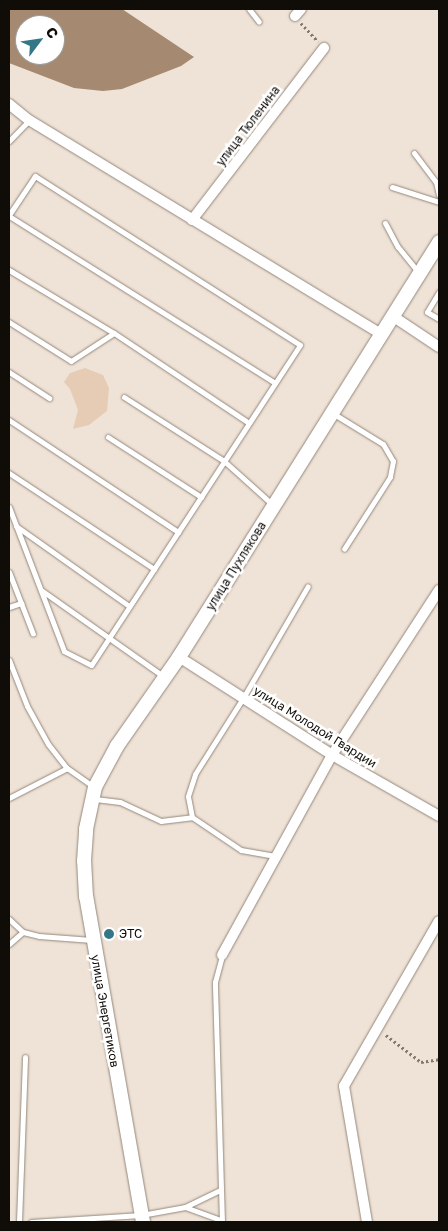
<!DOCTYPE html>
<meta charset="utf-8">
<style>
body{margin:0}
#map{position:relative;width:448px;height:1231px;overflow:hidden;background:#efe2d6;font-family:"Golos Text",sans-serif}
div>[style]{position:absolute}
.green>*{inset:0;background:#e6ccb4}
.water>*{inset:0;background:#a58970}
.path>*{height:2.5px;margin-top:-1.25px;transform-origin:0;background:repeating-linear-gradient(90deg,#817870 0 2.5px,transparent 0 5px)}
.roads{filter:drop-shadow(0 0 1px #93877c) drop-shadow(0 0 1px #93877c)}
.lane>*{height:5px;margin:-2.5px;padding:0 2.5px;transform-origin:2.5px;border-radius:2.5px;background:#fff}
.street>*{height:10px;margin:-5px;padding:0 5px;transform-origin:5px;border-radius:5px;background:#fff}
.secondary>*{height:14px;margin:-7px;padding:0 7px;transform-origin:7px;border-radius:7px;background:#fff}
.dots>*{width:14px;height:14px;translate:-50% -50%;box-sizing:border-box;border:2px solid #fff;border-radius:50%}
span{translate:-50% -50%;white-space:nowrap;text-align:center;line-height:1.15;-webkit-text-stroke:5px #fff;paint-order:stroke}
.street-label{font-size:12px;color:#100c08}
.poi-label{font-size:12px;color:#100c08}
.left{translate:0 -50%;text-align:left}
.frame{position:absolute;inset:0;border:10px solid #100c08;pointer-events:none}
.north{position:absolute;left:15px;top:15px;width:50px;height:50px;box-sizing:border-box;background:#fff;border:1px solid #9f9e9c;border-radius:50%;rotate:59deg;font-size:14px;font-weight:700;line-height:20px;text-align:center;color:#100c08}
.north::after{content:'';display:block;margin:auto;width:18px;height:22px;background:#347888;clip-path:polygon(50% 0,100% 100%,50% 72%,0 100%)}
</style>
<div id="map">
<div class="green">
<i style="clip-path:polygon(85px 368px,103px 375px,109px 388px,107px 411px,89px 425px,73px 429px,78px 410px,70px 389px,64px 382px,70px 373px)"></i>
</div>
<div class="water">
<i style="clip-path:polygon(evenodd,9px 9px,122px 9px,194px 57px,181px 66px,122px 89px,103px 91px,74px 88px,9px 63px,9px 9px,25px 25px,55px 25px,55px 55px,25px 55px,25px 25px)"></i>
</div>
<div class="path">
<i style="left:301px;top:23px;width:25px;rotate:47deg"></i>
<i style="left:386px;top:1035px;width:44px;rotate:37.6deg"></i>
<i style="left:421px;top:1062px;width:18px;rotate:-9deg"></i>
</div>
<div class="roads">
<div class="lane">
<i style="left:249px;top:9px;width:16px;rotate:52deg"></i>
<i style="left:9px;top:141px;width:29px;rotate:-46deg"></i>
<i style="left:414px;top:153px;width:36px;rotate:53deg"></i>
<i style="left:436px;top:182px;width:13px;rotate:77deg"></i>
<i style="left:392px;top:187px;width:49px;rotate:17.7deg"></i>
<i style="left:9px;top:215px;width:47px;rotate:-56.3deg"></i>
<i style="left:35px;top:176px;width:314px;rotate:32.5deg"></i>
<i style="left:300px;top:345px;width:382px;rotate:123.1deg"></i>
<i style="left:91px;top:665px;width:30px;rotate:-153deg"></i>
<i style="left:64px;top:651px;width:154px;rotate:-110.9deg"></i>
<i style="left:9px;top:216px;width:314px;rotate:32.1deg"></i>
<i style="left:385px;top:223px;width:27px;rotate:62deg"></i>
<i style="left:398px;top:247px;width:32px;rotate:51deg"></i>
<i style="left:9px;top:270px;width:122px;rotate:31deg"></i>
<i style="left:114px;top:333px;width:162px;rotate:33.7deg"></i>
<i style="left:439px;top:292px;width:23px;rotate:121deg"></i>
<i style="left:427px;top:312px;width:14px;rotate:30deg"></i>
<i style="left:9px;top:322px;width:73px;rotate:32.2deg"></i>
<i style="left:71px;top:361px;width:51px;rotate:-33.1deg"></i>
<i style="left:9px;top:372px;width:48px;rotate:33deg"></i>
<i style="left:124px;top:397px;width:119px;rotate:32.6deg"></i>
<i style="left:224px;top:461px;width:66px;rotate:41.9deg"></i>
<i style="left:334px;top:414px;width:57px;rotate:31.5deg"></i>
<i style="left:383px;top:444px;width:20px;rotate:60deg"></i>
<i style="left:393px;top:461px;width:16px;rotate:101deg"></i>
<i style="left:390px;top:477px;width:85px;rotate:122.6deg"></i>
<i style="left:9px;top:420px;width:203px;rotate:33.5deg"></i>
<i style="left:108px;top:437px;width:111px;rotate:32.8deg"></i>
<i style="left:9px;top:473px;width:174px;rotate:33.5deg"></i>
<i style="left:16px;top:526px;width:138px;rotate:35.3deg"></i>
<i style="left:9px;top:572px;width:66px;rotate:68.8deg"></i>
<i style="left:41px;top:590px;width:149px;rotate:35.2deg"></i>
<i style="left:9px;top:607px;width:13px;rotate:-18deg"></i>
<i style="left:9px;top:660px;width:49px;rotate:68.6deg"></i>
<i style="left:27px;top:706px;width:43px;rotate:61.1deg"></i>
<i style="left:48px;top:744px;width:31px;rotate:52deg"></i>
<i style="left:67px;top:768px;width:33px;rotate:35deg"></i>
<i style="left:9px;top:798px;width:65px;rotate:-27.3deg"></i>
<i style="left:95px;top:799px;width:25px;rotate:7deg"></i>
<i style="left:120px;top:802px;width:45px;rotate:24.9deg"></i>
<i style="left:161px;top:821px;width:31px;rotate:-7deg"></i>
<i style="left:192px;top:817px;width:59px;rotate:34deg"></i>
<i style="left:241px;top:850px;width:36px;rotate:10deg"></i>
<i style="left:192px;top:817px;width:21px;rotate:-101deg"></i>
<i style="left:188px;top:796px;width:23px;rotate:-72deg"></i>
<i style="left:195px;top:774px;width:90px;rotate:-57.7deg"></i>
<i style="left:243px;top:698px;width:129px;rotate:-59.9deg"></i>
<i style="left:9px;top:919px;width:19px;rotate:43deg"></i>
<i style="left:23px;top:932px;width:16px;rotate:14deg"></i>
<i style="left:39px;top:936px;width:53px;rotate:4.3deg"></i>
<i style="left:9px;top:944px;width:18px;rotate:-41deg"></i>
<i style="left:185px;top:1207px;width:39px;rotate:-26deg"></i>
<i style="left:19px;top:1222px;width:165px;rotate:-87.9deg"></i>
<i style="left:31px;top:1222px;width:110px;rotate:-3.6deg"></i>
<i style="left:141px;top:1215px;width:45px;rotate:-10.3deg"></i>
<i style="left:185px;top:1207px;width:38px;rotate:20deg"></i>
<i style="left:222px;top:1222px;width:240px;rotate:-91.7deg"></i>
<i style="left:215px;top:982px;width:28px;rotate:-75deg"></i>
</div>
<div class="street">
<i style="left:295px;top:16px;width:9px;rotate:-49deg"></i>
<i style="left:9px;top:104px;width:26px;rotate:39deg"></i>
<i style="left:29px;top:120px;width:413px;rotate:31.3deg"></i>
<i style="left:192px;top:220px;width:217px;rotate:-52.5deg"></i>
<i style="left:394px;top:317px;width:54px;rotate:33.7deg"></i>
<i style="left:179px;top:657px;width:182px;rotate:32.6deg"></i>
<i style="left:332px;top:755px;width:123px;rotate:29.7deg"></i>
<i style="left:222px;top:955px;width:228px;rotate:-61.2deg"></i>
<i style="left:332px;top:755px;width:197px;rotate:-57deg"></i>
<i style="left:367px;top:1222px;width:138px;rotate:-99.6deg"></i>
<i style="left:344px;top:1086px;width:190px;rotate:-60.1deg"></i>
</div>
<div class="secondary">
<i style="left:143px;top:1222px;width:330px;rotate:-99.9deg"></i>
<i style="left:86px;top:897px;width:36px;rotate:-93deg"></i>
<i style="left:84px;top:861px;width:32px;rotate:-86deg"></i>
<i style="left:86px;top:829px;width:43px;rotate:-77.9deg"></i>
<i style="left:95px;top:787px;width:47px;rotate:-61.8deg"></i>
<i style="left:117px;top:746px;width:108px;rotate:-55.1deg"></i>
<i style="left:179px;top:657px;width:490px;rotate:-57.9deg"></i>
</div>
</div>
<div class="dots">
<i style="left:109px;top:934px;background:#347888"></i>
</div>
<div class="street-label">
<span style="left:248px;top:126px;rotate:-53deg">улица Тюленина</span>
<span style="left:236px;top:566px;rotate:-58deg">улица Пухлякова</span>
<span style="left:315px;top:727px;rotate:32deg">улица Молодой Гвардии</span>
<span style="left:105px;top:1011px;rotate:80deg">улица Энергетиков</span>
</div>
<div class="poi-label">
<span class="left" style="left:119px;top:934px">ЭТС</span>
</div>
<div class="frame"></div>
<div class="north">С</div>
</div>
